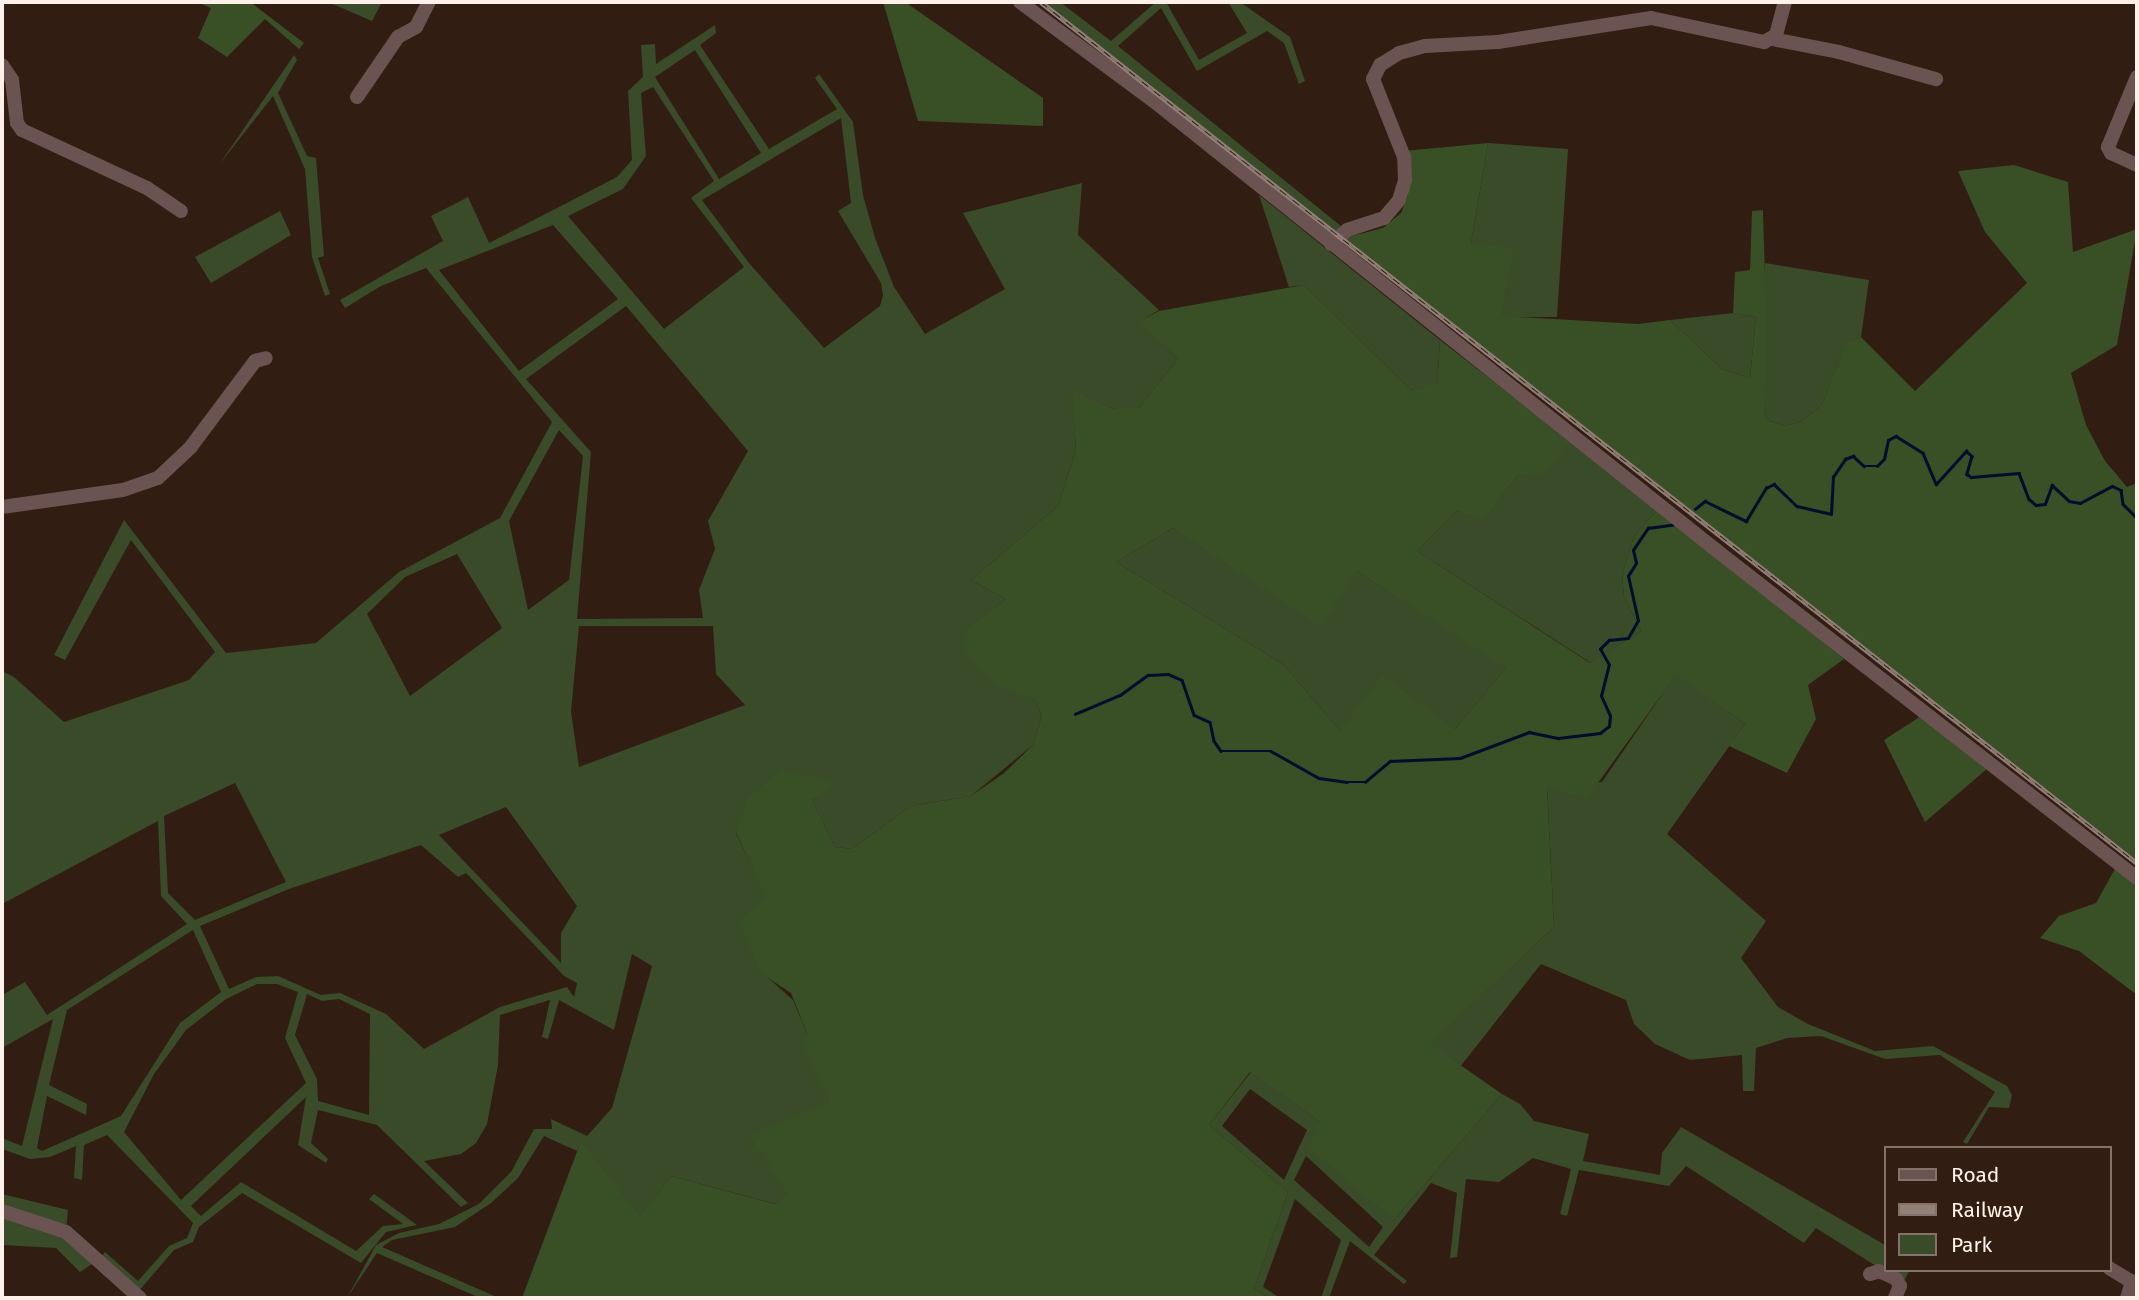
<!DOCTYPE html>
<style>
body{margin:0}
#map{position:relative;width:2139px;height:1300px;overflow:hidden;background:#311d12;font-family:"Fira Sans",sans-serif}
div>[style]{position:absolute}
.green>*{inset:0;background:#394b29}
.forest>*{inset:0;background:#394f25}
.stream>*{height:2.5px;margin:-1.25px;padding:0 1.25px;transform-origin:1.25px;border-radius:1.25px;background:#000d2d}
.minor>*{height:14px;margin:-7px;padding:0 7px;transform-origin:7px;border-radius:7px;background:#6a5350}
.rail>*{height:5px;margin-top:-2.5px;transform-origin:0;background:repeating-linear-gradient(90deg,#311d12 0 8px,#928178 0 16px);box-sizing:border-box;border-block:2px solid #928178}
span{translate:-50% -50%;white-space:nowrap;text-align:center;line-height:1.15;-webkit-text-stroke:7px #311d12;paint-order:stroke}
.frame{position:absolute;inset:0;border:4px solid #fff1e9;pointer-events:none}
.legend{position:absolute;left:1884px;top:1146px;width:228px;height:126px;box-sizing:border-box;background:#311d12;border:2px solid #837268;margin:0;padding:9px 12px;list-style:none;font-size:21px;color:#fff1e9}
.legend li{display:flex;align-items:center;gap:14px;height:35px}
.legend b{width:35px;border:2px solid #837268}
</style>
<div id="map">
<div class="green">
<i style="clip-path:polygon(328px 2px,382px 2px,372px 21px)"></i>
<i style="clip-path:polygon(1044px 2px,1060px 2px,1111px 41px,1156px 2px,1166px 2px,1199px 60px,1247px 33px,1228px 2px,1240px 2px,1290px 37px,1305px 81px,1299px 84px,1284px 43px,1267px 31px,1197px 71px,1161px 8px,1118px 46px,1347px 231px,1340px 235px)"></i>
<i style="clip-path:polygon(evenodd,715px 25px,716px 33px,700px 45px,769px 149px,837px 109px,815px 78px,819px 74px,853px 122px,863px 195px,875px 238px,894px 287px,925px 334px,1005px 289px,963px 213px,1082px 183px,1078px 235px,1159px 310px,1139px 322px,1178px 359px,1138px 409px,1114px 409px,1073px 391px,1076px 450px,1058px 506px,971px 580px,1006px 599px,966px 630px,997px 685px,1034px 699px,1042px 715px,1033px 745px,971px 796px,911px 806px,852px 849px,835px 847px,812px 800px,839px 782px,736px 833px,767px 899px,766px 976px,793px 1000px,807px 1033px,803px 1046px,832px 1102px,787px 1194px,776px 1204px,671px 1176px,640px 1218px,581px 1142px,577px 1151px,544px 1136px,518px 1178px,491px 1203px,455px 1227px,392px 1240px,382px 1247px,499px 1298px,480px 1298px,377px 1253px,347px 1298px,376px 1245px,399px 1233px,439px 1224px,479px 1204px,511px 1172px,534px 1129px,552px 1129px,551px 1119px,587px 1136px,612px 1108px,652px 966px,632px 954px,614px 1030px,559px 1000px,548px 1039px,542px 1037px,550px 1000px,500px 1015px,498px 1065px,487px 1124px,476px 1143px,461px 1154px,424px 1161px,468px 1203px,461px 1207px,377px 1125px,318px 1110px,311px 1143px,328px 1159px,326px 1163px,298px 1145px,306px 1097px,191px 1206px,201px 1216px,241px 1182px,356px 1251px,383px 1226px,403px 1224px,369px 1199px,374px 1194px,417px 1225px,386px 1232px,361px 1263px,242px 1193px,199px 1227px,193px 1242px,174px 1250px,138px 1292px,101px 1257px,105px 1252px,138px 1281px,169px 1246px,187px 1238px,193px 1223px,107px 1135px,84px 1145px,82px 1180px,74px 1178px,76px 1146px,50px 1157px,30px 1159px,2px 1149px,2px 1138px,22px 1146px,53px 1019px,2px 1048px,2px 995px,25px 982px,47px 1015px,187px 924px,161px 896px,158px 821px,2px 904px,2px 671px,14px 677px,64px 722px,189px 680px,215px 652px,131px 540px,65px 660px,54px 655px,124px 520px,226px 653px,316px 643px,399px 572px,500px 518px,552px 422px,426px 268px,381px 286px,345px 308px,340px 300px,443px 241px,431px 216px,468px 197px,489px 243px,617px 177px,632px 160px,628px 91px,643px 77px,641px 45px,655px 44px,656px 64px,715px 25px,695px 50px,761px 153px,719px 179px,655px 77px,695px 50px,715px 25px,653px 87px,714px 181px,691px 198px,744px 267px,664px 329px,568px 216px,623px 189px,646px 156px,641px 93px,653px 87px,715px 25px,841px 118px,851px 203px,838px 211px,881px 283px,883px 295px,880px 306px,824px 348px,749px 263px,702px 200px,841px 118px,715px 25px,553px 225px,618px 299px,519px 371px,439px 270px,553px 225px,715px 25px,626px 306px,748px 451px,708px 521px,715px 549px,699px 590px,703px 618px,577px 619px,591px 452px,526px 379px,626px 306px,715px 25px,559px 430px,583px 456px,569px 580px,528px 610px,509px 521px,559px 430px,715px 25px,457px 554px,502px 628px,410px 696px,367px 614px,405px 577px,457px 554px,715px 25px,579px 626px,713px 626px,716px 674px,745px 705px,579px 767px,571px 712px,579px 626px,715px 25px,235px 783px,286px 882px,195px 920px,168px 893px,164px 816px,235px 783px,715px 25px,506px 807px,577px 906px,561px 933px,561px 963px,439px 835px,506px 807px,715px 25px,421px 845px,458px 877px,466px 873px,564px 976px,577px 983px,574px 997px,567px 987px,500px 1007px,424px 1049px,386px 1014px,340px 993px,321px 995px,278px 976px,256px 977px,229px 989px,200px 926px,289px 889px,421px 845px,715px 25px,193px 930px,221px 992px,180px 1023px,121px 1116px,42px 1151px,37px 1148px,47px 1096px,86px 1115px,87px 1104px,49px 1085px,67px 1010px,193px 930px,715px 25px,257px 984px,277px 984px,298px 992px,285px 1038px,306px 1083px,181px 1200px,124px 1132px,154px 1074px,186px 1030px,226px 999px,257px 984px,715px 25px,307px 994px,322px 1001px,339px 999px,370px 1014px,369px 1115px,318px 1101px,317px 1079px,295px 1035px,307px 994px)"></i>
<i style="clip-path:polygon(294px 55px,297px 60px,278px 93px,307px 156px,316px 158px,324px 256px,318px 258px,330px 294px,325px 296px,312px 257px,305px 169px,273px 96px,219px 165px)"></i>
<i style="clip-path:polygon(1488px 143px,1568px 149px,1557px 317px,1501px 317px,1471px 243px)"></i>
<i style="clip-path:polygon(1259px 195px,1440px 340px,1437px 385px,1411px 390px,1304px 285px,1289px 287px)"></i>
<i style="clip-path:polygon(280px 211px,291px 235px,211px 283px,195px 257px)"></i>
<i style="clip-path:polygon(1765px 263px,1869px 280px,1861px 337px,1845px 345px,1822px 405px,1800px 422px,1785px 426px,1770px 421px,1764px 413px)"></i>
<i style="clip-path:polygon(1733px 313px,1756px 317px,1750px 378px,1722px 369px,1670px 320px)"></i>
<i style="clip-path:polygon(1570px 441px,1658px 509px,1634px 536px,1622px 575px,1624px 597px,1641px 631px,1591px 663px,1417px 551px,1456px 511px,1483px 519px,1518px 475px)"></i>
<i style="clip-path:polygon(1173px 528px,1210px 551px,1357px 571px,1507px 667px,1455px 729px,1340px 731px,1283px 664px,1116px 562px)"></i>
<i style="clip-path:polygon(1676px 674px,1745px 724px,1667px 834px,1766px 921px,1741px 958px,1778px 1007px,1808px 1024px,1875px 1051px,1933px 1046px,2007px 1086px,2012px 1095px,2009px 1108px,1989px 1107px,1967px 1144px,1963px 1142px,1995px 1092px,1940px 1055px,1885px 1059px,1821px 1036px,1787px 1038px,1756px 1048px,1754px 1091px,1743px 1091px,1742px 1055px,1690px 1060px,1655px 1044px,1634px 1024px,1626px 1000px,1541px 964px,1460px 1067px,1429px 1044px,1554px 927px,1547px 786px,1602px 782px)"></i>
<i style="clip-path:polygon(evenodd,1251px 1072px,1320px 1122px,1394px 1220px,1502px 1094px,1520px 1104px,1534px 1121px,1589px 1134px,1583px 1161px,1660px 1175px,1662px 1153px,1681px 1127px,1885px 1245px,1885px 1270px,1910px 1270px,1903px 1283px,1816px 1228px,1804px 1243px,1686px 1166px,1669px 1186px,1579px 1170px,1567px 1216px,1560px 1214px,1571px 1169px,1533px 1158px,1499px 1182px,1466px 1179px,1457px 1257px,1450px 1258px,1457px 1193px,1431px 1183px,1374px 1255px,1407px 1281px,1404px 1284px,1350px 1241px,1329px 1298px,1321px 1298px,1341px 1240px,1295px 1199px,1263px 1287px,1280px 1298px,1269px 1298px,1254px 1289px,1288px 1192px,1209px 1125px,1251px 1072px,1250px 1089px,1307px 1130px,1284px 1180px,1222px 1126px,1250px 1089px,1251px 1072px,1306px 1156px,1383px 1227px,1369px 1247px,1294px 1180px,1306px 1156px)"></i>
<i style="clip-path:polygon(2px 1194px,68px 1210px,66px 1231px,136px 1298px,129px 1298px,92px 1264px,80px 1272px,56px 1248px,2px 1245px)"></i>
</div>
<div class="forest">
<i style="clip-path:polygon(197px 2px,250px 2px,304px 43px,299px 49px,265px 19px,227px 57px,198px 38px,211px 8px)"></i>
<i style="clip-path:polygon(883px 2px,905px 2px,1043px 98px,1043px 126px,918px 121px)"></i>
<i style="clip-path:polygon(1488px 143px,1471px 243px,1514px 248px,1501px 316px,1638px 324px,1670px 320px,1722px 369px,1750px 378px,1756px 317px,1733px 313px,1735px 272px,1750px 270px,1752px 211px,1763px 210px,1767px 344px,1764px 413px,1770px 421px,1785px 426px,1800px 422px,1822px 405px,1845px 344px,1861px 337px,1915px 391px,2027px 283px,1985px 232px,1958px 171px,2014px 165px,2068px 182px,2073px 252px,2137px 229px,2117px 345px,2071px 373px,2086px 425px,2105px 461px,2127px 487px,2137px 483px,2137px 860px,1344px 238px,1383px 228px,1401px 213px,1408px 196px,1404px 151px)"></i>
<i style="clip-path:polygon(evenodd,1304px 285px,1411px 390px,1437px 384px,1440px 340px,1570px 441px,1542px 476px,1518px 475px,1483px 520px,1456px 511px,1417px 551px,1590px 663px,1641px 631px,1624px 597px,1622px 575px,1634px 536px,1658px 509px,1844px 659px,1808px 685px,1816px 719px,1787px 773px,1729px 746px,1745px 724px,1676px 675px,1587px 798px,1547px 787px,1554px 927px,1430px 1044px,1502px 1094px,1394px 1220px,1308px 1147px,1320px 1122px,1250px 1072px,1209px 1125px,1288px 1192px,1254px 1289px,1269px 1298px,522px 1298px,581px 1141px,640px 1217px,671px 1176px,775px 1204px,787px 1194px,749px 1134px,831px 1102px,802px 1046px,807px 1033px,791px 993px,762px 974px,738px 920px,766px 899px,736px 832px,747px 799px,781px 769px,840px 783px,812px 800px,835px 847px,852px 849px,911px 806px,971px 796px,1004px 773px,1033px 745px,1042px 715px,1034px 699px,997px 686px,962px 653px,965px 630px,1006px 599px,971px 580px,1058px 506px,1076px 450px,1072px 390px,1114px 409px,1138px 409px,1178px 359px,1138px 322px,1159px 311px,1304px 285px,1173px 528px,1321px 627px,1357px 571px,1506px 668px,1455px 729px,1382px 675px,1340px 731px,1283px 664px,1116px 562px,1173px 528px)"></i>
<i style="clip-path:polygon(1921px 716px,1988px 768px,1925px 822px,1884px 740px)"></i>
<i style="clip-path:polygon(2116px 867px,2137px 883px,2137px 995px,2079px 951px,2040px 938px,2059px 916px,2096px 903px)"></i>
</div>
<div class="stream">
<i style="left:1695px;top:509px;width:13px;rotate:-39deg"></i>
<i style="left:1705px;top:501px;width:46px;rotate:26deg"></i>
<i style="left:1746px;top:521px;width:39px;rotate:-59deg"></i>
<i style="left:1766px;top:488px;width:9px;rotate:-27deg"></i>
<i style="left:1774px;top:484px;width:32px;rotate:44deg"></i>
<i style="left:1797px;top:506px;width:35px;rotate:13deg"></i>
<i style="left:1831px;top:514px;width:37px;rotate:-87deg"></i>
<i style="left:1833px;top:477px;width:22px;rotate:-56deg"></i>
<i style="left:1845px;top:459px;width:9px;rotate:-21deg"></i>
<i style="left:1853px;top:456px;width:15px;rotate:42deg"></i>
<i style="left:1864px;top:466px;width:13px"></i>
<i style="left:1877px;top:466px;width:10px;rotate:-45deg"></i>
<i style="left:1884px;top:459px;width:19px;rotate:-78deg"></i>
<i style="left:1888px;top:440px;width:9px;rotate:-27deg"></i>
<i style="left:1896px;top:436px;width:32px;rotate:32deg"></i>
<i style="left:1923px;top:453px;width:34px;rotate:67deg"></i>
<i style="left:1936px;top:484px;width:45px;rotate:-47.7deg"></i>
<i style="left:1966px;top:451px;width:8px;rotate:40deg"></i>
<i style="left:1972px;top:456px;width:19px;rotate:106deg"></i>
<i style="left:1967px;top:474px;width:5px;rotate:37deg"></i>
<i style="left:1971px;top:477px;width:48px;rotate:-4.8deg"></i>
<i style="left:2019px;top:473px;width:28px;rotate:69deg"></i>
<i style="left:2029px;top:499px;width:9px;rotate:41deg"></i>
<i style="left:2036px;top:505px;width:9px;rotate:-6deg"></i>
<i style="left:2045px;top:504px;width:20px;rotate:-70deg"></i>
<i style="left:2052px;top:485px;width:23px;rotate:43deg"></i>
<i style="left:2069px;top:501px;width:11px;rotate:10deg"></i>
<i style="left:2080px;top:503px;width:36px;rotate:-28deg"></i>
<i style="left:2112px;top:486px;width:10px;rotate:24deg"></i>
<i style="left:2121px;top:490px;width:14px;rotate:82deg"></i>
<i style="left:2123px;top:504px;width:20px;rotate:45deg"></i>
<i style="left:1075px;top:714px;width:49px;rotate:-22.9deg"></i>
<i style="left:1120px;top:695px;width:34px;rotate:-36deg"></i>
<i style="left:1148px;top:675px;width:20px;rotate:-3deg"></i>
<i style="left:1168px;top:674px;width:15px;rotate:23deg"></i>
<i style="left:1182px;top:680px;width:37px;rotate:71deg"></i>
<i style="left:1194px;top:715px;width:17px;rotate:24deg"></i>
<i style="left:1210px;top:722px;width:19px;rotate:78deg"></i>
<i style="left:1214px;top:741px;width:12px;rotate:55deg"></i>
<i style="left:1221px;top:751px;width:50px"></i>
<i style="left:1271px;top:751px;width:55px;rotate:29.4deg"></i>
<i style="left:1319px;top:778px;width:28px;rotate:8deg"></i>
<i style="left:1347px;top:782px;width:18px"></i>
<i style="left:1365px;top:782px;width:33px;rotate:-40deg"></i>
<i style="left:1390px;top:761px;width:70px;rotate:-2.5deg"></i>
<i style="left:1460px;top:758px;width:74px;rotate:-20.6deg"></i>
<i style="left:1529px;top:732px;width:30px;rotate:12deg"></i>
<i style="left:1558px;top:738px;width:42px;rotate:-6.8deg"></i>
<i style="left:1600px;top:733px;width:11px;rotate:-38deg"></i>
<i style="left:1609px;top:726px;width:10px;rotate:-84deg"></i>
<i style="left:1610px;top:716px;width:22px;rotate:-114deg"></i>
<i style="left:1601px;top:696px;width:32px;rotate:-76deg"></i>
<i style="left:1609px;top:665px;width:18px;rotate:-119deg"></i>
<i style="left:1600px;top:649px;width:13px;rotate:-45deg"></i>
<i style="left:1609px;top:640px;width:19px;rotate:-6deg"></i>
<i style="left:1628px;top:638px;width:20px;rotate:-60deg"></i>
<i style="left:1638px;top:621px;width:46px;rotate:-102.5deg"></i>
<i style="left:1628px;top:576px;width:15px;rotate:-58deg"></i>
<i style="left:1636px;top:563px;width:13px;rotate:-103deg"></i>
<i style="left:1633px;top:550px;width:27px;rotate:-56deg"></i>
<i style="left:1648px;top:528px;width:27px;rotate:-8deg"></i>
</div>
<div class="minor">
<i style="left:1020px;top:2px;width:174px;rotate:36.6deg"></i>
<i style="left:1160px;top:106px;width:712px;rotate:38.61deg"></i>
<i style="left:1716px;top:550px;width:534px;rotate:37.92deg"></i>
<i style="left:1772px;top:39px;width:68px;rotate:11deg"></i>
<i style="left:1839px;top:52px;width:101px;rotate:15.6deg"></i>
<i style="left:2px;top:65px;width:18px;rotate:56deg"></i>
<i style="left:12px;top:80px;width:43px;rotate:83.4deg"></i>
<i style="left:17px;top:123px;width:9px;rotate:54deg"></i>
<i style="left:22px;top:130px;width:138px;rotate:24.9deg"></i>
<i style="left:147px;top:188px;width:41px;rotate:34.1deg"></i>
<i style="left:2137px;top:77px;width:76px;rotate:112.5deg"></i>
<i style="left:2108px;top:147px;width:7px;rotate:63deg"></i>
<i style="left:2111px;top:153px;width:29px;rotate:25deg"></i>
<i style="left:357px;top:97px;width:73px;rotate:-55.7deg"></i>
<i style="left:398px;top:37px;width:21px;rotate:-29deg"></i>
<i style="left:416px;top:27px;width:28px;rotate:-63deg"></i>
<i style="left:1331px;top:244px;width:21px;rotate:-41deg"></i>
<i style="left:1347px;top:230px;width:39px;rotate:-18deg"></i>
<i style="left:1384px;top:218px;width:23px;rotate:-50deg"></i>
<i style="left:1399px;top:200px;width:21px;rotate:-73deg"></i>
<i style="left:1405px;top:180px;width:23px;rotate:-92deg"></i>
<i style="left:1404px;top:157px;width:84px;rotate:-111.7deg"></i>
<i style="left:1373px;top:79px;width:16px;rotate:-63deg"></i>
<i style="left:1380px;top:65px;width:22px;rotate:-32deg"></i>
<i style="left:1399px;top:53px;width:27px;rotate:-15deg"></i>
<i style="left:1425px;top:46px;width:73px;rotate:-3.1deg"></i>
<i style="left:1498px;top:42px;width:155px;rotate:-8.9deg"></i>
<i style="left:1651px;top:18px;width:116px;rotate:12deg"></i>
<i style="left:1764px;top:42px;width:14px;rotate:-30deg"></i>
<i style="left:1776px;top:35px;width:34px;rotate:-75deg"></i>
<i style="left:2px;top:507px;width:122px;rotate:-8deg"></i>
<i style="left:123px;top:490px;width:37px;rotate:-19deg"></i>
<i style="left:158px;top:478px;width:44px;rotate:-43.2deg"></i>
<i style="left:190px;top:448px;width:109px;rotate:-53.2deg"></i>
<i style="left:255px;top:361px;width:11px;rotate:-15deg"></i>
<i style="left:2px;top:1211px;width:67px;rotate:18.2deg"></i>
<i style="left:66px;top:1232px;width:99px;rotate:41.7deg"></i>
<i style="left:2109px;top:1268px;width:27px;rotate:31deg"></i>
<i style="left:1870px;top:1274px;width:9px;rotate:-18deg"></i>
<i style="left:1879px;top:1271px;width:19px;rotate:25deg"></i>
<i style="left:1896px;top:1279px;width:8px;rotate:60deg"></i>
<i style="left:1900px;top:1286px;width:13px;rotate:113deg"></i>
<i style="left:2127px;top:1298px;width:17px;rotate:-73deg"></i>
<i style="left:2132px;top:1282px;width:5px;rotate:-11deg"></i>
</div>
<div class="rail">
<i style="left:1041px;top:2px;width:1394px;rotate:38.15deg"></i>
</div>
<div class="frame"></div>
<ul class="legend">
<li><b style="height:9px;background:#6a5350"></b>Road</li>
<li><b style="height:9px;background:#928178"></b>Railway</li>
<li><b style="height:19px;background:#394b29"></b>Park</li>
</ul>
</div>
